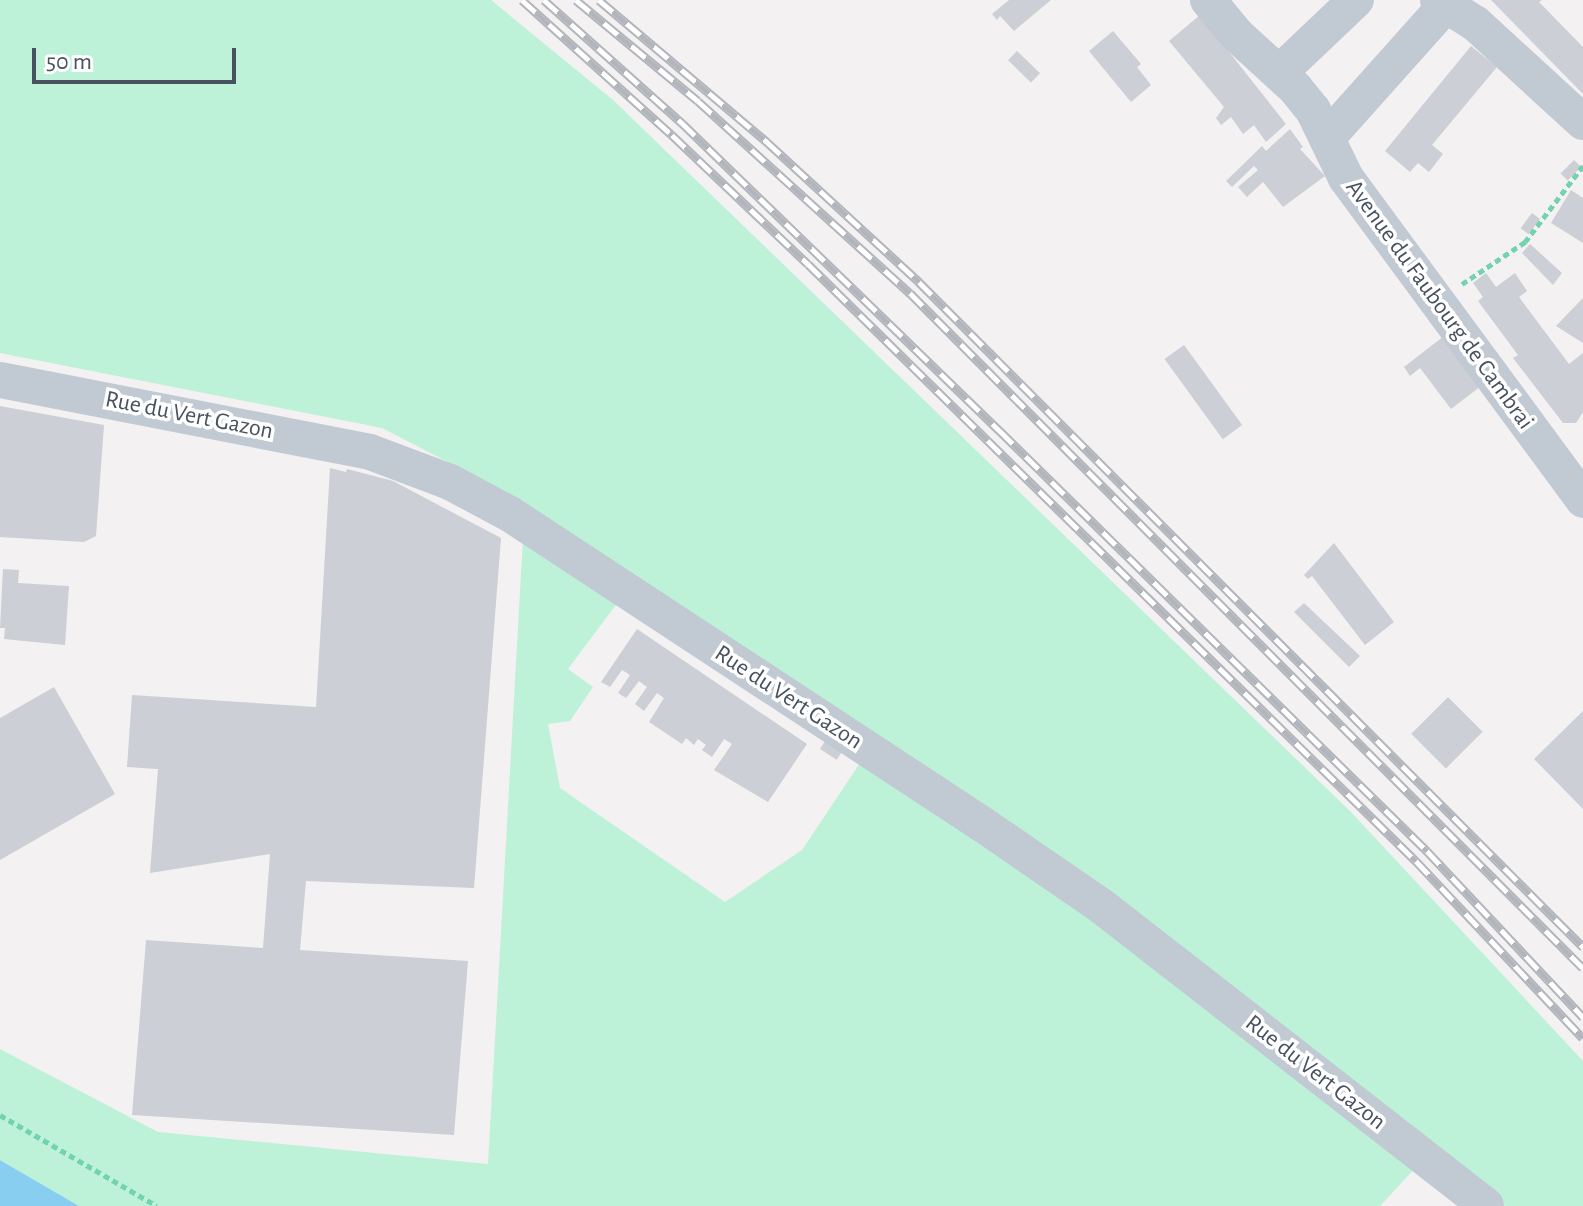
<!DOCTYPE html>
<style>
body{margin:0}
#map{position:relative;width:1583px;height:1206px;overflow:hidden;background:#f3f1f1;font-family:"Alegreya Sans",sans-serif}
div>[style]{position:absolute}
.green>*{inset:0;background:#bdf2d9}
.water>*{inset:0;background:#88cef1}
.building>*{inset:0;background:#cccfd5;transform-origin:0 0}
.path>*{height:5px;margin-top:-2.5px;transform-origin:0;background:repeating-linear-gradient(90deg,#73d2b0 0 6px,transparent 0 10px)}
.minor>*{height:36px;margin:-18px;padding:0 18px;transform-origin:18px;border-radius:18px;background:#c1c9d3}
.rail>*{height:9px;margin-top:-4.5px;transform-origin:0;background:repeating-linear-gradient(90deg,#fff 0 18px,#b2b5bb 0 36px);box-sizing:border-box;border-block:2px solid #b2b5bb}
span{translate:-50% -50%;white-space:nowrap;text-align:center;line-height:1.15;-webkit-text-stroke:7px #fff;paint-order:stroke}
.street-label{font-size:24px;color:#47515f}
.scale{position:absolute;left:32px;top:48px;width:204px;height:36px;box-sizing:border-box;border:4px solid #47515f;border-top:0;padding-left:10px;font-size:24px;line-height:28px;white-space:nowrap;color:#47515f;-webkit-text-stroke:6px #fff;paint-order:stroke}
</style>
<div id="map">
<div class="green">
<i style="clip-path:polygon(evenodd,0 0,491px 0,613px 100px,1351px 812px,1583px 1061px,1583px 1206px,1505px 1206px,1430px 1152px,1380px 1206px,79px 1206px,0 1160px,0 1049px,158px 1132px,488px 1164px,525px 502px,382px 428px,0 353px,0 0,636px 578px,874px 742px,802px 850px,725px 902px,560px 788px,548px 724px,570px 721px,593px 687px,568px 669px,636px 578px)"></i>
</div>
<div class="water">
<i style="clip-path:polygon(0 1160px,79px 1206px,0 1206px)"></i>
</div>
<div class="building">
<i style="clip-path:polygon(1009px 0,1051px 0,1014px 31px,1000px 16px,997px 20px,992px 14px)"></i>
<i style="clip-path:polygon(1491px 0,1542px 0,1539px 2px,1583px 47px,1583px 94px)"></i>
<i style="clip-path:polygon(1200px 15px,1286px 124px,1266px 142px,1254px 125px,1243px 134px,1231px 117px,1221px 125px,1216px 118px,1224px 107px,1169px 41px)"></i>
<i style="clip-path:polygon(1113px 31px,1141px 64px,1137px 67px,1151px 85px,1131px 102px,1089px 51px)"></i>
<i style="clip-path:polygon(1471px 46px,1497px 67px,1432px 145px,1443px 154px,1429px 172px,1418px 163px,1410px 172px,1385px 151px)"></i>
<i style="left:1017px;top:51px;width:32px;height:13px;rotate:44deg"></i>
<i style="clip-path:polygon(1290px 129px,1303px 147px,1300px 149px,1325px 176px,1283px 207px,1263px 182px,1247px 197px,1238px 187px,1258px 170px,1254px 166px,1232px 187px,1226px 181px,1262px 146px,1266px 151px)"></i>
<i style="left:1574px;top:160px;width:10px;height:19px;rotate:45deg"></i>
<i style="clip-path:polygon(1571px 190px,1583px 198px,1583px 243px,1551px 223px)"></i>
<i style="left:1532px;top:213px;width:10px;height:19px;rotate:37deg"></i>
<i style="clip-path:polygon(1530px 244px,1562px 273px,1553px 285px,1522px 253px)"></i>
<i style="clip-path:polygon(1486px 273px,1496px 287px,1515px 273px,1527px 291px,1519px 297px,1569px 364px,1583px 353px,1583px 412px,1576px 423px,1563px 423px,1513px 358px,1518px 355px,1478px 301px,1483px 297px,1473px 283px)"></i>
<i style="clip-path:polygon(1583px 298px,1583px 343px,1556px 326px)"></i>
<i style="clip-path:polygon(1444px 336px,1481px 386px,1451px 409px,1420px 368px,1410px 376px,1404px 367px)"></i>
<i style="left:1184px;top:345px;width:99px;height:24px;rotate:54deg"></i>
<i style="clip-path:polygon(0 406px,104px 425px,96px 536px,84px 542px,0 537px)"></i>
<i style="clip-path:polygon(330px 468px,346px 472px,347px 469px,393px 481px,501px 538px,474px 888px,306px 881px,300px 950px,468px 961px,454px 1135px,132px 1115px,146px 940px,263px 948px,270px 854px,150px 873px,158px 769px,127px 767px,132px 695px,316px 707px)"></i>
<i style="clip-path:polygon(1334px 543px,1394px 622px,1365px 645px,1312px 576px,1308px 579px,1304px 575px)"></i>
<i style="clip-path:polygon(3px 569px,19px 570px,18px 583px,69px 586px,65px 645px,4px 639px,5px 628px,0 628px)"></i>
<i style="clip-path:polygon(1304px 603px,1360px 656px,1349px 667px,1294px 612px)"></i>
<i style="clip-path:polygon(637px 629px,807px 744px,768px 802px,714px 770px,732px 744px,724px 739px,712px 757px,702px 750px,706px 745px,698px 739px,694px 745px,686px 738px,682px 744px,649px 722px,664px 698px,657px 693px,644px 711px,635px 704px,647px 687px,639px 681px,626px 698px,618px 693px,630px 675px,622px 670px,610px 687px,601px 682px)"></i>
<i style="clip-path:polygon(54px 687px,115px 794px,0 860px,0 718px)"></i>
<i style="left:1448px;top:697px;width:49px;height:52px;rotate:45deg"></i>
<i style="clip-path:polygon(1583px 711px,1583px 809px,1534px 759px)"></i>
<i style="left:827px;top:738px;width:20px;height:13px;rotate:33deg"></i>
</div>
<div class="path">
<i style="left:1462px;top:284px;width:76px;rotate:-33.7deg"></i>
<i style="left:1525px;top:242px;width:96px;rotate:-52.7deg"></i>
<i style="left:0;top:1115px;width:181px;rotate:30.1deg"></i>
</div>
<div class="minor">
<i style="left:1208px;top:0;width:45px;rotate:50.4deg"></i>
<i style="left:1237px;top:35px;width:79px;rotate:42.4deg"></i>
<i style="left:1295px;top:88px;width:28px;rotate:51deg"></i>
<i style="left:1313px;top:110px;width:76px;rotate:64.1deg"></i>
<i style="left:1346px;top:178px;width:400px;rotate:53.6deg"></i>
<i style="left:1438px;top:0;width:45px;rotate:32.3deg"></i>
<i style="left:1476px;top:24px;width:145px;rotate:42.5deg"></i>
<i style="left:1279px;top:73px;width:106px;rotate:-43.5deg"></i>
<i style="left:1327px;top:138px;width:178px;rotate:-48.2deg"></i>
<i style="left:0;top:380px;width:377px;rotate:11deg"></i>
<i style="left:370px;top:452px;width:85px;rotate:20.6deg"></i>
<i style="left:450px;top:482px;width:68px;rotate:28.1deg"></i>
<i style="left:510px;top:514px;width:565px;rotate:33.3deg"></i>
<i style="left:982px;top:824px;width:143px;rotate:34.5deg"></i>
<i style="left:1100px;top:905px;width:489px;rotate:37.9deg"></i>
</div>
<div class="rail">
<i style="left:522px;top:0;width:202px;rotate:42deg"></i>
<i style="left:672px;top:135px;width:187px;rotate:43.5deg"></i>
<i style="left:808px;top:264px;width:852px;rotate:44.48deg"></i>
<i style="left:1416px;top:861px;width:243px;rotate:46.7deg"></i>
<i style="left:544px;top:0;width:185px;rotate:41.7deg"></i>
<i style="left:682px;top:123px;width:443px;rotate:44.1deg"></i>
<i style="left:1000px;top:431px;width:599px;rotate:44.53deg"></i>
<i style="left:1427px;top:851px;width:228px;rotate:46.8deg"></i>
<i style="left:576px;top:0;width:158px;rotate:39.6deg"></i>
<i style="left:698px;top:101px;width:286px;rotate:42.2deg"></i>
<i style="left:910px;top:293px;width:953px;rotate:45.09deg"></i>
<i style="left:599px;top:0;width:220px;rotate:40.2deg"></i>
<i style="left:767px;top:142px;width:207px;rotate:42.6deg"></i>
<i style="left:919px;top:282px;width:940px;rotate:45.04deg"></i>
</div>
<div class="street-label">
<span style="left:1439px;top:305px;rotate:54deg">Avenue du Faubourg de Cambrai</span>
<span style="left:189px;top:416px;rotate:11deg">Rue du Vert Gazon</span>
<span style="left:788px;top:698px;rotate:33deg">Rue du Vert Gazon</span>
<span style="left:1315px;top:1073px;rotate:38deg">Rue du Vert Gazon</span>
</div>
<div class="scale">50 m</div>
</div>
